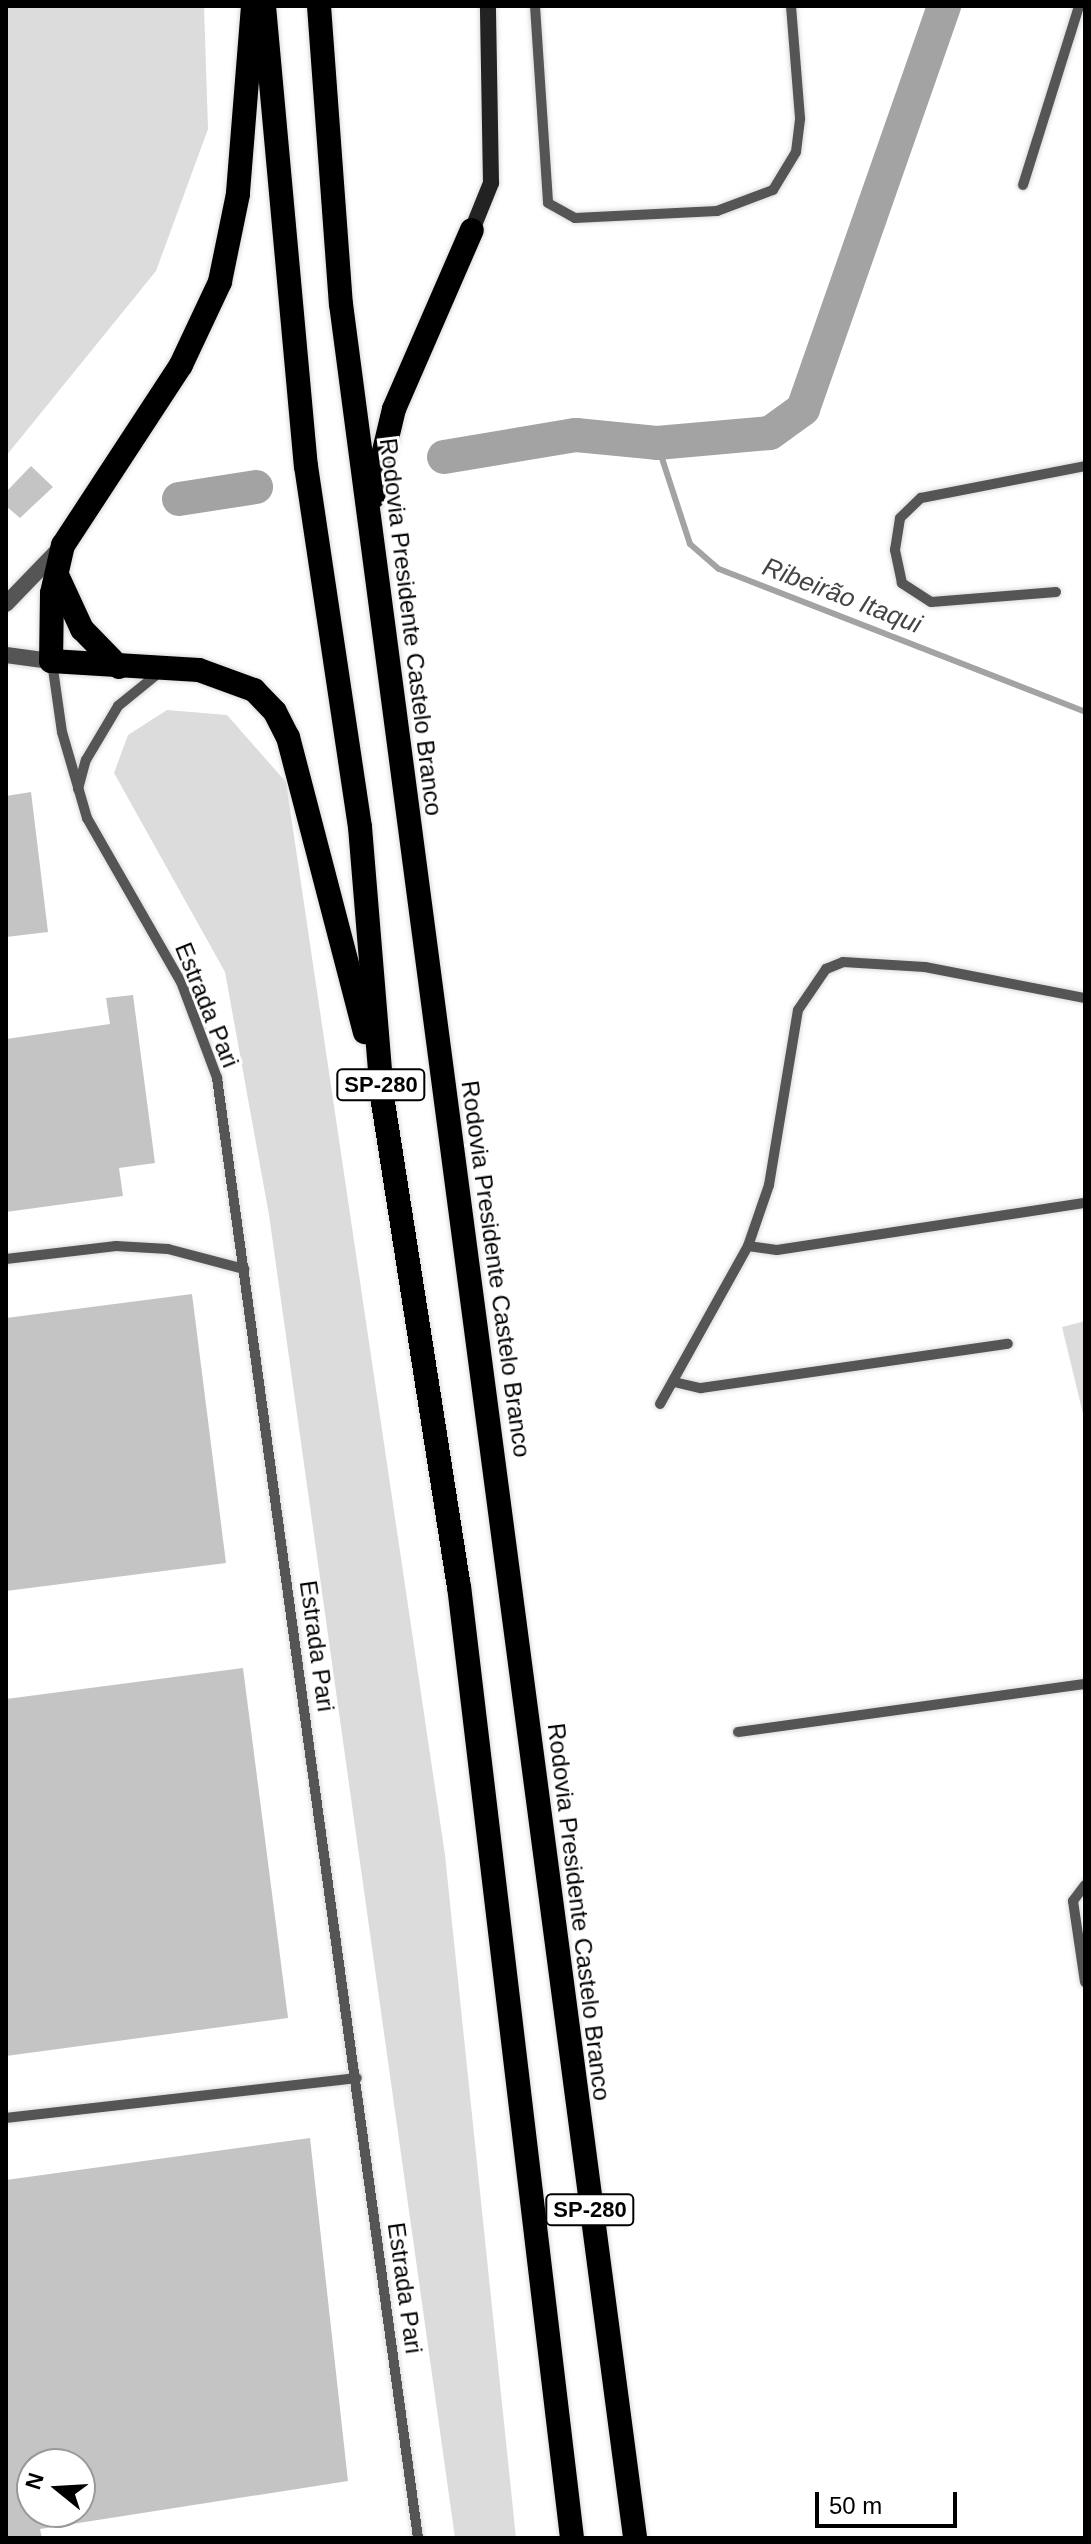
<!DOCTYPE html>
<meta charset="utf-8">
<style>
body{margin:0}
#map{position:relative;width:1091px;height:2544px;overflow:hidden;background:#fff;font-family:Helvetica,sans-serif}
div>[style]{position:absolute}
.green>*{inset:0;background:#dcdcdc}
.stream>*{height:6px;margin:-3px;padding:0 3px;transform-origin:3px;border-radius:3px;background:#a3a3a3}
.river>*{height:34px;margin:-17px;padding:0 17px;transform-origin:17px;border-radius:17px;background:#a3a3a3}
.building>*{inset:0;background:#c4c4c4}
.roads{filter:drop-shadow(0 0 2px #dbdbdb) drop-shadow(0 0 2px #dbdbdb)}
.service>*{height:10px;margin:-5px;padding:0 5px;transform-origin:5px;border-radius:5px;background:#555}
.minor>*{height:16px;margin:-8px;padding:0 8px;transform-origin:8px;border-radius:8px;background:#555}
.secondary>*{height:16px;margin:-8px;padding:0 8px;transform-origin:8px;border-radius:8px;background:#222}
.motorway>*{height:24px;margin:-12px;padding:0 12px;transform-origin:12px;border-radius:12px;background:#000}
span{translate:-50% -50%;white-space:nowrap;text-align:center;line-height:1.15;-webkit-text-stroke:6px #fff;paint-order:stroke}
.shield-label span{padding:2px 6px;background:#fff;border:2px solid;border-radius:6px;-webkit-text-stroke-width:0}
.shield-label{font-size:22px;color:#000;font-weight:700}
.street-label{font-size:24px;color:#000}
.water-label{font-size:26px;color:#444;font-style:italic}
.frame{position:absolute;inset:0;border:8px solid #000;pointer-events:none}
.north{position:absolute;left:16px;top:2448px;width:80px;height:80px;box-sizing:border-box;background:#fff;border:2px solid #999;border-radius:50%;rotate:288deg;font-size:22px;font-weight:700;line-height:32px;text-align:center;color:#000}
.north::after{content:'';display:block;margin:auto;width:28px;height:36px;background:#000;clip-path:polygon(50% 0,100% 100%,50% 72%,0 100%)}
.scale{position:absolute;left:815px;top:2492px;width:142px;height:36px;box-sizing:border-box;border:4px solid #000;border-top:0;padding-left:10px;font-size:24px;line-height:28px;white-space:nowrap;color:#000;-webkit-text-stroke:6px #fff;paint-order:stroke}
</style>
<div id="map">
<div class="green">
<i style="clip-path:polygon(6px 6px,204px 6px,208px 129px,156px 271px,6px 456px)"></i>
<i style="clip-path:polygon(167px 710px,227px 715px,286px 782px,445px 1855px,516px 2538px,455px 2538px,269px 1215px,225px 972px,114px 773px,128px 735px)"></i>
<i style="clip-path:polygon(1085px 1321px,1085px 1422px,1062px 1327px)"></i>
</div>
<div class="stream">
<i style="left:657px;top:443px;width:106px;rotate:71.9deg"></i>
<i style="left:690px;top:544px;width:38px;rotate:41deg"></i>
<i style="left:719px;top:569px;width:393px;rotate:21.3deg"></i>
</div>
<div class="river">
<i style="left:444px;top:457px;width:134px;rotate:-9.5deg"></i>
<i style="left:576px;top:435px;width:81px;rotate:5.6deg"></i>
<i style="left:657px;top:443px;width:113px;rotate:-5.1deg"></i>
<i style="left:770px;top:433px;width:41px;rotate:-36deg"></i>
<i style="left:803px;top:409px;width:427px;rotate:-70.7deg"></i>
<i style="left:179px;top:499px;width:78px;rotate:-8.9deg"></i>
</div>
<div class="building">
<i style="clip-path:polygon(31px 466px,53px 487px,20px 518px,6px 506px,6px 492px)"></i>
<i style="clip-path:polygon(31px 792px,48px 932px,6px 937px,6px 796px)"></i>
<i style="clip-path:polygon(133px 995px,155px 1163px,119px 1168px,123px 1196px,6px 1212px,6px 1039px,110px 1024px,106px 998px)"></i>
<i style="clip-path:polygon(192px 1294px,226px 1563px,6px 1591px,6px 1318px)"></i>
<i style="clip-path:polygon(243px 1668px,288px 2018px,6px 2056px,6px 1699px)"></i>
<i style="clip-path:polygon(evenodd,310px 2138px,348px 2481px,40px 2529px,42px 2538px,6px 2538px,6px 2180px,310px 2138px,32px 2464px,80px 2464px,80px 2512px,32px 2512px,32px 2464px)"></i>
</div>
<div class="roads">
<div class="service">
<i style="left:535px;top:6px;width:197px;rotate:86.2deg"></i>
<i style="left:548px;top:203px;width:31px;rotate:29deg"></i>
<i style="left:575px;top:218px;width:142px;rotate:-2.8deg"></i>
<i style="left:717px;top:211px;width:60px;rotate:-20.6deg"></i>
<i style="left:773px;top:190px;width:44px;rotate:-58.8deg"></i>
<i style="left:796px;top:152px;width:34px;rotate:-83deg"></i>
<i style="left:800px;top:118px;width:112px;rotate:-94.6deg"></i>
<i style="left:1023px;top:185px;width:188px;rotate:-72.6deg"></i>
<i style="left:1056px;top:592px;width:125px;rotate:175.4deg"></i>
<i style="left:931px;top:602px;width:35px;rotate:-147deg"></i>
<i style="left:902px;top:583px;width:34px;rotate:-102deg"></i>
<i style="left:895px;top:550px;width:32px;rotate:-81deg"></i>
<i style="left:900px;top:518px;width:29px;rotate:-44deg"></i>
<i style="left:921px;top:498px;width:167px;rotate:-11deg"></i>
<i style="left:52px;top:662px;width:71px;rotate:81.9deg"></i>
<i style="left:62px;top:732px;width:90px;rotate:73.8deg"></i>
<i style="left:87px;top:818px;width:189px;rotate:60.2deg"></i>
<i style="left:181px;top:982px;width:103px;rotate:69.4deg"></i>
<i style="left:217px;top:1078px;width:1474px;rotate:82.16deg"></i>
<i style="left:78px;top:789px;width:30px;rotate:-75deg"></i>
<i style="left:86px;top:760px;width:63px;rotate:-59.3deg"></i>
<i style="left:118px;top:706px;width:55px;rotate:-39.1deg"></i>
<i style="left:748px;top:1246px;width:29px;rotate:8deg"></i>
<i style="left:777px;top:1250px;width:312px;rotate:-8.7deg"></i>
<i style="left:6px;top:1259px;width:111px;rotate:-6.7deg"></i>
<i style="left:116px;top:1246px;width:52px;rotate:3.3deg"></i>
<i style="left:168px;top:1249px;width:79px;rotate:14.7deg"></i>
<i style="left:674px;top:1382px;width:28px;rotate:13deg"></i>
<i style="left:701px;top:1388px;width:310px;rotate:-8.2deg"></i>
<i style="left:660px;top:1404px;width:181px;rotate:-60.9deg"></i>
<i style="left:748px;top:1246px;width:65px;rotate:-71deg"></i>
<i style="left:769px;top:1185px;width:177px;rotate:-80.6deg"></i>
<i style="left:798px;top:1010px;width:50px;rotate:-55.7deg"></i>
<i style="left:826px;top:969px;width:18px;rotate:-22deg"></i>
<i style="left:843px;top:962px;width:82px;rotate:3.5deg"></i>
<i style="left:925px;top:967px;width:163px;rotate:11deg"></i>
<i style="left:738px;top:1732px;width:350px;rotate:-7.9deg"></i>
<i style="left:1085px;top:1885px;width:20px;rotate:127deg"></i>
<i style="left:1073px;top:1901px;width:82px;rotate:81.6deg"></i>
<i style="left:6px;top:2118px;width:353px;rotate:-6.5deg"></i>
</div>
<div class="minor">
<i style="left:6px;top:604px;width:81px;rotate:-46deg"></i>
<i style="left:6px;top:655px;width:45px;rotate:7.6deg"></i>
</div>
<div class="secondary">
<i style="left:472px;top:230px;width:51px;rotate:-68deg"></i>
<i style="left:491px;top:183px;width:177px;rotate:-91deg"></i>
</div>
<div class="motorway">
<i style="left:253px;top:6px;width:189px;rotate:94.6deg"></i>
<i style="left:238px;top:194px;width:90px;rotate:101.6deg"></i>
<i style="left:220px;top:282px;width:92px;rotate:115.2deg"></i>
<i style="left:181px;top:365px;width:215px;rotate:123.2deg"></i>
<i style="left:63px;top:545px;width:49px;rotate:102.9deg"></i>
<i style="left:52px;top:593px;width:68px;rotate:90.8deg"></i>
<i style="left:51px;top:661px;width:148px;rotate:3.5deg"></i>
<i style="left:199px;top:670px;width:59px;rotate:20deg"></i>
<i style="left:254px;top:690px;width:30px;rotate:46deg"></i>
<i style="left:275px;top:712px;width:28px;rotate:63deg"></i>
<i style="left:288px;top:737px;width:305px;rotate:75.4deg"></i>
<i style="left:264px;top:6px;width:462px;rotate:84.8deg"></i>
<i style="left:306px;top:466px;width:365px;rotate:81.5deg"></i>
<i style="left:360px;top:827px;width:270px;rotate:85.3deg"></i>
<i style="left:382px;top:1096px;width:496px;rotate:81.1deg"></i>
<i style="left:459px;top:1586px;width:959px;rotate:83.23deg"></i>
<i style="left:319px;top:6px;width:299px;rotate:85.8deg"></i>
<i style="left:341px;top:304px;width:2253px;rotate:82.5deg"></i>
<i style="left:373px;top:497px;width:90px;rotate:-76.6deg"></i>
<i style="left:394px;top:409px;width:195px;rotate:-66.5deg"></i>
<i style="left:57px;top:575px;width:60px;rotate:65.2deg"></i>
<i style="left:82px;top:629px;width:53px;rotate:45.8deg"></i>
</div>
</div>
<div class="shield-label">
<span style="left:381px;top:1085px">SP-280</span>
<span style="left:590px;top:2210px">SP-280</span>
</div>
<div class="street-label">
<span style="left:411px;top:627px;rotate:83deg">Rodovia Presidente Castelo Branco</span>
<span style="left:207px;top:1005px;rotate:68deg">Estrada Pari</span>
<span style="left:496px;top:1269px;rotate:82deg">Rodovia Presidente Castelo Branco</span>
<span style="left:317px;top:1646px;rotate:82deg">Estrada Pari</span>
<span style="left:579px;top:1912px;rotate:83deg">Rodovia Presidente Castelo Branco</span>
<span style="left:405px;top:2288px;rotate:82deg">Estrada Pari</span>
</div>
<div class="water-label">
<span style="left:842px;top:596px;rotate:21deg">Ribeirão Itaqui</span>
</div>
<div class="frame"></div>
<div class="north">N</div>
<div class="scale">50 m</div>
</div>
